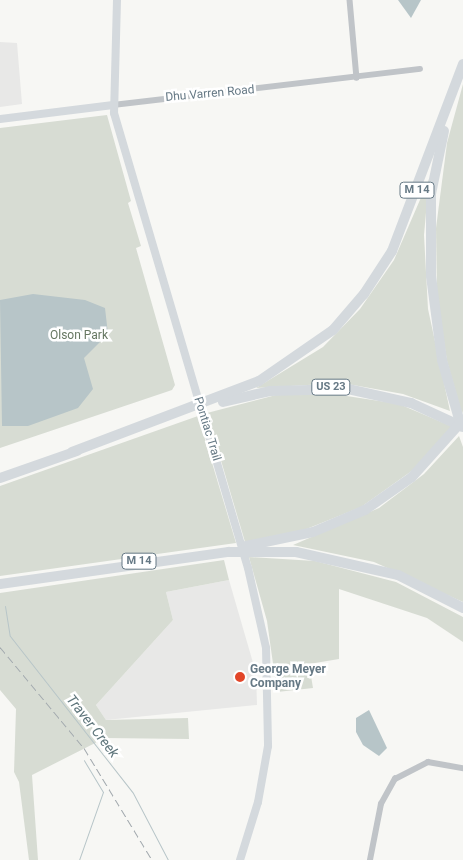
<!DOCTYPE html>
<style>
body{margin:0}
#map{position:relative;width:463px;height:860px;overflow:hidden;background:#f7f7f4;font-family:Roboto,sans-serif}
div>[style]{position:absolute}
.built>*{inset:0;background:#e8e8e7}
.green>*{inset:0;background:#d7dcd3}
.water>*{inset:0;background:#b7c5c8}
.stream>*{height:1px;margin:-0.5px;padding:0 0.5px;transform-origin:0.5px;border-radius:0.5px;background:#b7c5c8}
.minor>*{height:5.5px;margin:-2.75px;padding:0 2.75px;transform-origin:2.75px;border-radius:2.75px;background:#c0c4c8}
.secondary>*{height:8px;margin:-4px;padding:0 4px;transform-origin:4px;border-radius:4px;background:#d4d9dd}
.motorway>*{height:10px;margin:-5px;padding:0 5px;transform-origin:5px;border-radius:5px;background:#d4d9dd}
.rail>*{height:1px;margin-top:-0.5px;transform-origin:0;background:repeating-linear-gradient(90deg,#a1a8ad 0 8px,transparent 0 12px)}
.dots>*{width:14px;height:14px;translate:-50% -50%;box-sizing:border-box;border:2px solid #fff;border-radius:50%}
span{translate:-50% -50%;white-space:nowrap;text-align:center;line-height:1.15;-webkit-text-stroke:5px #fff;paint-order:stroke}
.shield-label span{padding:1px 4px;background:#fff;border:1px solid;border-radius:4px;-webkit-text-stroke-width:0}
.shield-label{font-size:11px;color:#667985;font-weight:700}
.street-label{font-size:12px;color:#667985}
.park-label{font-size:12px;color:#667761}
.poi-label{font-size:12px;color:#667985;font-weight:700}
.left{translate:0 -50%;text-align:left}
.water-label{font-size:14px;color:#5d747a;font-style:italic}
</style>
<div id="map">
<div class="built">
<i style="clip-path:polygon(0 42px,17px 43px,22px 104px,0 107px)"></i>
<i style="clip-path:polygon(229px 580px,256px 673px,257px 705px,106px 720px,96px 705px,173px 620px,166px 592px)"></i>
</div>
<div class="green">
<i style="clip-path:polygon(463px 84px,463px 411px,462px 414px,447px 361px,437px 296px,436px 228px,447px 143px)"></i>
<i style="clip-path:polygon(107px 115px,131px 201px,128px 203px,141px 246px,136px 248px,175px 385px,172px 390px,0 448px,0 128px)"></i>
<i style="clip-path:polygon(429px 179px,424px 235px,428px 309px,450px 411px,403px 394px,342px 383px,256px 388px,323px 347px,360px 309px,394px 260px)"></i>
<i style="clip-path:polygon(327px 393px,399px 404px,453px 427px,413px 470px,361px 507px,304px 530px,245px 542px,207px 413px,276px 395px)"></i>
<i style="clip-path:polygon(198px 416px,236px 543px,0 576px,0 486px)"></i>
<i style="clip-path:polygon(459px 436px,463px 447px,463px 602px,374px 562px,293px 545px,379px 508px,424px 474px)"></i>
<i style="clip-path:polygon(249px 557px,315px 561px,396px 582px,463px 617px,463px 642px,427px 618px,339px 589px,339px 659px,309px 664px,313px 688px,277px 692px,267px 621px)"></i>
<i style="clip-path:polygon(224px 560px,229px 580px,166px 592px,173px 620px,96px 705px,106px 720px,188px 718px,189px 739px,105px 738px,32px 775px,38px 860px,29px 860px,19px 782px,14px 772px,16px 709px,0 690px,0 593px)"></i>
</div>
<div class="water">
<i style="clip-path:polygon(398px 0,421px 0,411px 18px)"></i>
<i style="clip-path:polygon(33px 294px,85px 300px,105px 308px,108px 334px,84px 358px,93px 389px,78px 408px,28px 426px,2px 426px,0 300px)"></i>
<i style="clip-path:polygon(369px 710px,387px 748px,379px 756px,363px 745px,356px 732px,356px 718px)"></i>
</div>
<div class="stream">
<i style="left:5px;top:606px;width:30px;rotate:81deg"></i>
<i style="left:10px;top:636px;width:199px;rotate:51.9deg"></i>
<i style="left:133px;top:793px;width:76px;rotate:62.4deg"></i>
<i style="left:79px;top:860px;width:72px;rotate:-70.6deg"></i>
<i style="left:103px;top:792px;width:37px;rotate:-121deg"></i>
</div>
<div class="minor">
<i style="left:350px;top:0;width:78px;rotate:84.9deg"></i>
<i style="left:113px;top:105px;width:309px;rotate:-6.7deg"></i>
<i style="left:370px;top:860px;width:57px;rotate:-78.9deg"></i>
<i style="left:381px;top:804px;width:29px;rotate:-61deg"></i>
<i style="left:395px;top:779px;width:37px;rotate:-27deg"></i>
<i style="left:428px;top:762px;width:36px;rotate:10deg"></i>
</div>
<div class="secondary">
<i style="left:117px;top:0;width:113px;rotate:91.5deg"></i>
<i style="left:114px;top:113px;width:474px;rotate:73.6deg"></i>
<i style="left:248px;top:568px;width:82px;rotate:77.3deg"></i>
<i style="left:266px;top:648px;width:98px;rotate:88.8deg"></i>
<i style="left:268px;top:746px;width:57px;rotate:100.1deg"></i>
<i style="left:258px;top:802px;width:61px;rotate:107.2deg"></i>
<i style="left:0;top:119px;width:114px;rotate:-7.1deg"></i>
</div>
<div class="motorway">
<i style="left:444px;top:131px;width:64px;rotate:101.7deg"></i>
<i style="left:431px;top:194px;width:82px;rotate:90deg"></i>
<i style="left:431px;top:276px;width:85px;rotate:82.5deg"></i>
<i style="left:442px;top:360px;width:69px;rotate:73.9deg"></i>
<i style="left:223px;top:402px;width:48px;rotate:-13.2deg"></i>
<i style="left:270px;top:391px;width:78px;rotate:-1.5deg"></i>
<i style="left:348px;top:389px;width:65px;rotate:12.5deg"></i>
<i style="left:411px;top:403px;width:57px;rotate:24.8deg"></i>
<i style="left:72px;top:452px;width:200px;rotate:-20.8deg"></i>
<i style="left:259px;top:381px;width:90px;rotate:-34.6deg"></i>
<i style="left:333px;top:330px;width:48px;rotate:-49.3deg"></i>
<i style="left:364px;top:294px;width:51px;rotate:-56.9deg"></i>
<i style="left:392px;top:251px;width:200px;rotate:-69.2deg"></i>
<i style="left:0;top:478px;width:82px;rotate:-19.3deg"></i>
<i style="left:246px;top:546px;width:68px;rotate:-11.8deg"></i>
<i style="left:313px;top:532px;width:56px;rotate:-22.9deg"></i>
<i style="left:365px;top:510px;width:57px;rotate:-35.1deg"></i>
<i style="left:412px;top:477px;width:75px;rotate:-48.2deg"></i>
<i style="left:0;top:584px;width:231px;rotate:-8deg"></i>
<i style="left:229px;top:552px;width:67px"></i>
<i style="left:296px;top:552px;width:105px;rotate:12.7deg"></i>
<i style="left:398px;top:575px;width:73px;rotate:26.9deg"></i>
</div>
<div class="rail">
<i style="left:0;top:647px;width:131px;rotate:50.3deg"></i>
<i style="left:84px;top:748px;width:131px;rotate:58.7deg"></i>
</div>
<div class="dots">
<i style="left:240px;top:677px;background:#e24629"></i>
</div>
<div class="shield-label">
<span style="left:417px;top:190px">M 14</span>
<span style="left:331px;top:387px">US 23</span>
<span style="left:139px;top:561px">M 14</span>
</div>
<div class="street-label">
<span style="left:210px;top:94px;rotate:-5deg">Dhu Varren Road</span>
<span style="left:207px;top:429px;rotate:73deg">Pontiac Trail</span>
</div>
<div class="park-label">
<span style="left:79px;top:336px">Olson Park</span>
</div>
<div class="poi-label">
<span class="left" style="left:250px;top:677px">George Meyer<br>Company</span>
</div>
<div class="water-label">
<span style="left:93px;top:726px;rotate:52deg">Traver Creek</span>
</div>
</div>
